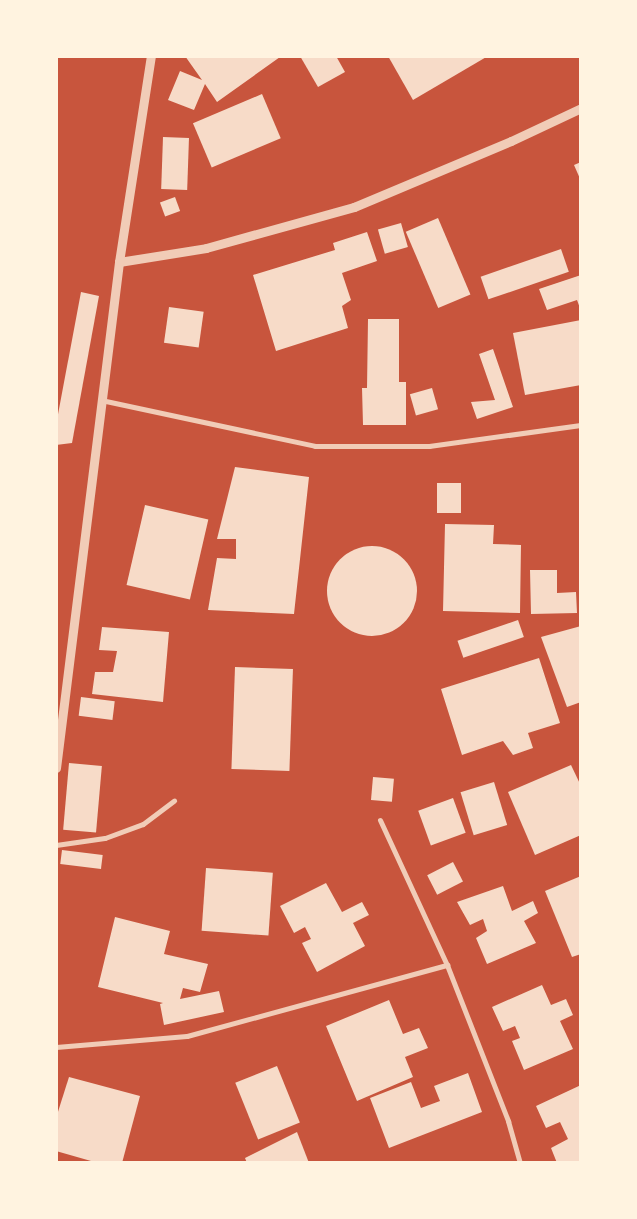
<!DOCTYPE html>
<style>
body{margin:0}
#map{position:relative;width:637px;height:1219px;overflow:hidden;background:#c8553d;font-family:"Asap Condensed",sans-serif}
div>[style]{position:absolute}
.building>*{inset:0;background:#f7dbc8;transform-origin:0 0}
.round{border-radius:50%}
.minor>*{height:5px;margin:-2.5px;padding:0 2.5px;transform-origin:2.5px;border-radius:2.5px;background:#f1ccb7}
.tertiary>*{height:9px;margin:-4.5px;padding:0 4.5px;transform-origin:4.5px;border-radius:4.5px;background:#f1ccb7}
span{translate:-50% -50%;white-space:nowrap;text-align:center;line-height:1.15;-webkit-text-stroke:4px #fff3e0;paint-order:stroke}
.frame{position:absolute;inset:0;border:58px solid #fff3e0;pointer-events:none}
</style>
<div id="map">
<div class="building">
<i style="clip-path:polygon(185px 56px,279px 56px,280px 57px,217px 102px,205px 84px,194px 110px,168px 100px,180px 71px,202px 80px)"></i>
<i style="clip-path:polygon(300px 56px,336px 56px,345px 72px,318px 87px)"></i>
<i style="clip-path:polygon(388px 56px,488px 56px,413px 100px)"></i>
<i style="left:262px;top:94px;width:48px;height:75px;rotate:67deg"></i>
<i style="left:163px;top:137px;width:26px;height:52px;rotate:2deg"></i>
<i style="clip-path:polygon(581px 162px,581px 181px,574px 165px)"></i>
<i style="left:175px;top:197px;width:15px;height:16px;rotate:70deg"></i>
<i style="left:438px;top:218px;width:83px;height:35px;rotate:67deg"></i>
<i style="left:401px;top:223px;width:25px;height:24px;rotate:74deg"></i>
<i style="clip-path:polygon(367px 232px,377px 261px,342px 273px,351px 300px,342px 306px,348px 328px,276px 351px,253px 275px,335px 250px,333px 243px)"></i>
<i style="left:561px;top:249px;width:24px;height:85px;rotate:71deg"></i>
<i style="clip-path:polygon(581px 275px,581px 311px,577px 300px,547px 310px,539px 289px)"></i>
<i style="clip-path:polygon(81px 292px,99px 296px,72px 443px,56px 445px,56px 425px)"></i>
<i style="left:169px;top:307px;width:35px;height:36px;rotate:8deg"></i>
<i style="clip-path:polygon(368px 319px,399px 319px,399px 382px,406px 382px,406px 425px,363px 425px,362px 388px,367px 388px)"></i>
<i style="clip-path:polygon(581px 320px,581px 385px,525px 395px,513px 333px)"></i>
<i style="clip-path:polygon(493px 349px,513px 407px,477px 419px,471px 402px,495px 400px,479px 354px)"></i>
<i style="left:432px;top:388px;width:22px;height:23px;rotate:74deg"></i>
<i style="clip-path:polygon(235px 467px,309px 477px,294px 614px,208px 610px,217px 558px,236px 559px,236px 539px,217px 539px)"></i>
<i style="left:461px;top:483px;width:30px;height:24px;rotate:90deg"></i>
<i style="left:145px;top:505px;width:65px;height:82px;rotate:13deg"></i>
<i style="clip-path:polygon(445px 524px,494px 525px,493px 544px,521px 545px,520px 613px,443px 611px)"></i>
<i class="round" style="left:327px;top:546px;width:90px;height:90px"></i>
<i style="clip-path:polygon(530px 570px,557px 570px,557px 593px,576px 592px,577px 613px,531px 614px)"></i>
<i style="left:518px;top:620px;width:18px;height:64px;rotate:71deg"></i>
<i style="clip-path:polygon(581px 626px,581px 702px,567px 707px,541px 637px)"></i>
<i style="clip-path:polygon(102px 627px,169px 632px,163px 702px,92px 694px,95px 672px,113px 672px,117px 651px,99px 650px)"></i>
<i style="clip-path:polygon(539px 658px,560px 723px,528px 733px,533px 748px,513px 755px,503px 741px,462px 755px,441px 689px)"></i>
<i style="left:235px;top:667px;width:58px;height:102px;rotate:2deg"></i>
<i style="left:81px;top:697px;width:34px;height:19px;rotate:7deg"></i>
<i style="left:69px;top:763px;width:33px;height:67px;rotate:5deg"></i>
<i style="clip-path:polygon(571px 765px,581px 786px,581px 835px,535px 855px,508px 792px)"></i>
<i style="left:373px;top:777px;width:21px;height:23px;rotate:5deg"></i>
<i style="left:494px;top:782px;width:45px;height:35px;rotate:73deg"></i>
<i style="left:453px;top:798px;width:37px;height:37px;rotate:70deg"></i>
<i style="left:62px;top:850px;width:41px;height:14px;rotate:7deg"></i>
<i style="left:453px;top:862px;width:22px;height:29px;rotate:63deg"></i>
<i style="left:206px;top:868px;width:67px;height:63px;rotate:4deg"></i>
<i style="clip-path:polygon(581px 876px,581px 954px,572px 957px,545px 891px)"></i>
<i style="clip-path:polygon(326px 883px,342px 912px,362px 902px,369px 915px,353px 923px,365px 946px,317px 972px,302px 943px,311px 939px,305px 927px,294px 933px,280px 906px)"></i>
<i style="clip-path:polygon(503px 886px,512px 911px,533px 901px,538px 913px,524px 921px,536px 943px,487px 964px,476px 938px,487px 931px,483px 919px,470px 925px,457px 902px)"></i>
<i style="clip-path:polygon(115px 917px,170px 931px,164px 954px,208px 964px,200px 992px,183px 988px,180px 999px,219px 991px,224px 1012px,164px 1025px,160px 1004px,163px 1003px,98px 987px)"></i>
<i style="clip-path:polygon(542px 985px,551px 1005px,566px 999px,573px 1015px,560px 1021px,573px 1049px,524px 1070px,512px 1041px,520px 1038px,515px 1026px,503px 1031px,492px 1007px)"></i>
<i style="clip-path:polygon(389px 1000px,403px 1034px,419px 1028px,428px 1048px,405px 1057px,413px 1077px,357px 1101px,326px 1026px)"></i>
<i style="left:277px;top:1066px;width:61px;height:45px;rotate:68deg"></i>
<i style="clip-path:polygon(468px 1073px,482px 1112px,389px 1148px,370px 1098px,411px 1082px,421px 1108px,440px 1101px,434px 1086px)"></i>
<i style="clip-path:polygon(69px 1077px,140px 1096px,122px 1163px,98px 1163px,56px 1151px,56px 1118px)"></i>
<i style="clip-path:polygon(581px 1085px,581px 1163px,557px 1163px,551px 1148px,568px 1139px,560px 1122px,546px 1128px,536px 1106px)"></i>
<i style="clip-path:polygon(297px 1132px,309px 1163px,247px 1163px,245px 1158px)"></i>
</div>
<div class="minor">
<i style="left:101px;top:400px;width:219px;rotate:12.1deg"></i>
<i style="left:315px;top:446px;width:114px"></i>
<i style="left:429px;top:446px;width:153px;rotate:-7.9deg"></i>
<i style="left:380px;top:820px;width:160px;rotate:65.2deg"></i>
<i style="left:447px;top:965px;width:168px;rotate:68.6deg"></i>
<i style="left:508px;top:1121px;width:44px;rotate:74.1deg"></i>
<i style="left:56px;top:845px;width:49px;rotate:-8.1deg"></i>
<i style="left:105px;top:838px;width:40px;rotate:-20.2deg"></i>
<i style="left:143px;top:824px;width:39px;rotate:-37deg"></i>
<i style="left:56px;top:1047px;width:131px;rotate:-4.8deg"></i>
<i style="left:187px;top:1036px;width:270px;rotate:-15.3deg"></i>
</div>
<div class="tertiary">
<i style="left:119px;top:262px;width:88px;rotate:-9.1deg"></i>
<i style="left:206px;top:248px;width:154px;rotate:-15.5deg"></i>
<i style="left:354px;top:207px;width:170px;rotate:-22.8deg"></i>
<i style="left:511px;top:141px;width:77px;rotate:-25.2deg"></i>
<i style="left:56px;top:768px;width:510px;rotate:-82.9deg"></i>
<i style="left:119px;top:262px;width:208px;rotate:-81.2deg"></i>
</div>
<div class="frame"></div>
</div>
